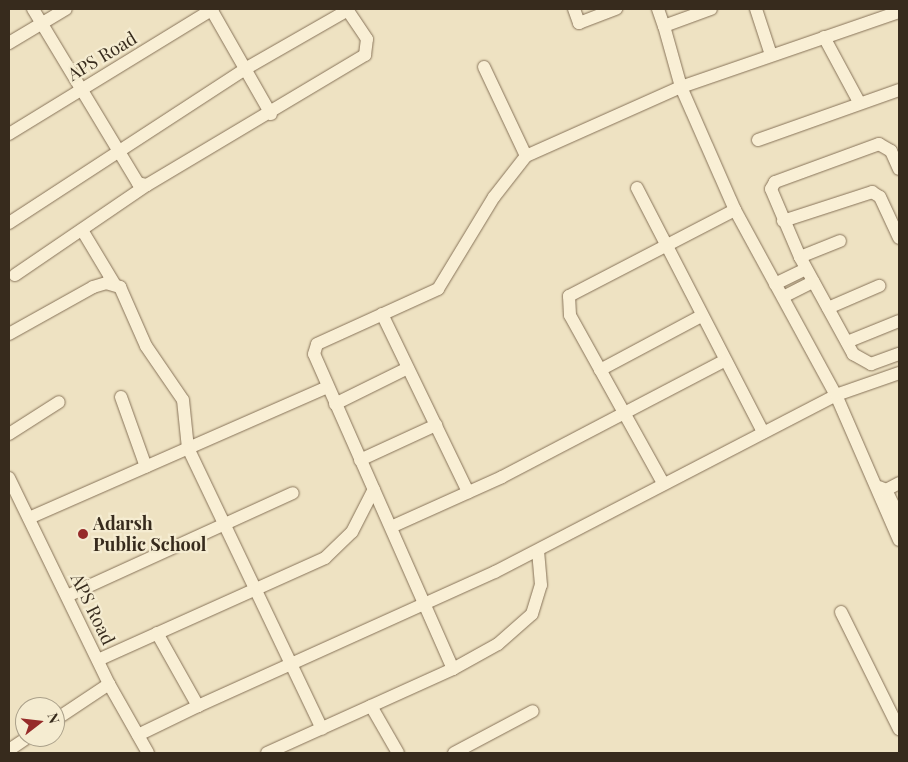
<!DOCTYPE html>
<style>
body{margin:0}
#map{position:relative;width:908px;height:762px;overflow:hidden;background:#eee2c2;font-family:"Playfair Display",serif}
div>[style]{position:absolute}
.roads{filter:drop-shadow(0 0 1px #877359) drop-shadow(0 0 1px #877359)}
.street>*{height:12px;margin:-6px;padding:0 6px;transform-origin:6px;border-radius:6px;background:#f9efd5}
.dots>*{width:14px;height:14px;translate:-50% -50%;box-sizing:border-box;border:2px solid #f5ecd1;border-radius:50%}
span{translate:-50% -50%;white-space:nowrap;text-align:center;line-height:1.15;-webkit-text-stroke:4.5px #f5ecd1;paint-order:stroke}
.street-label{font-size:18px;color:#372b1d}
.poi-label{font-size:18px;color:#372b1d;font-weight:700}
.left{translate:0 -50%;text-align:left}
.frame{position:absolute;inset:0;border:10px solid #372b1d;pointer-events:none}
.north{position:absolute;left:15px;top:697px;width:50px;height:50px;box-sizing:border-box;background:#f5ecd1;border:1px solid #a99f89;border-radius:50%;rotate:74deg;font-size:14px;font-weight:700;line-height:20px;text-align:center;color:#372b1d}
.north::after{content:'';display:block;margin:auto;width:18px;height:22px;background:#962b29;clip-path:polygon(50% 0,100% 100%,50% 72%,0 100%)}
</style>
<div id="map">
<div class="roads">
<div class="street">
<i style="left:33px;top:9px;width:203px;rotate:58.9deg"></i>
<i style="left:138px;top:183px;width:9px;rotate:13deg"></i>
<i style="left:147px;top:185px;width:254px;rotate:-30.8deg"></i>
<i style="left:365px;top:55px;width:16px;rotate:-83deg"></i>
<i style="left:367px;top:39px;width:36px;rotate:-124deg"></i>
<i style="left:211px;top:9px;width:121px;rotate:60.3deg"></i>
<i style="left:574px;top:9px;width:15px;rotate:70deg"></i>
<i style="left:579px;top:23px;width:40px;rotate:-21deg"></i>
<i style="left:658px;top:9px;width:18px;rotate:71deg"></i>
<i style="left:664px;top:26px;width:50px;rotate:-19.9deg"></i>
<i style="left:756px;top:9px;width:48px;rotate:71.9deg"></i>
<i style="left:664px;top:26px;width:63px;rotate:74.4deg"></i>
<i style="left:681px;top:87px;width:134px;rotate:66.3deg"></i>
<i style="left:735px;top:210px;width:211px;rotate:61.4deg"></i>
<i style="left:836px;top:395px;width:158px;rotate:66.5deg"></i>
<i style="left:824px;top:37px;width:74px;rotate:61.7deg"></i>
<i style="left:9px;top:43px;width:66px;rotate:-30.8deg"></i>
<i style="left:484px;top:67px;width:98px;rotate:64.7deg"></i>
<i style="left:526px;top:156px;width:170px;rotate:-24deg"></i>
<i style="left:681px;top:87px;width:231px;rotate:-19deg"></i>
<i style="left:9px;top:134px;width:239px;rotate:-31.5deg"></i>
<i style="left:758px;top:140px;width:150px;rotate:-19.5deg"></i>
<i style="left:899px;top:169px;width:20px;rotate:-114deg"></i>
<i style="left:891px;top:151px;width:14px;rotate:-150deg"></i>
<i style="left:879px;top:144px;width:111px;rotate:159.9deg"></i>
<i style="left:775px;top:182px;width:8px;rotate:120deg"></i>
<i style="left:771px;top:189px;width:74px;rotate:66.9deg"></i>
<i style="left:800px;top:257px;width:111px;rotate:61.3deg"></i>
<i style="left:853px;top:354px;width:21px;rotate:29deg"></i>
<i style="left:871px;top:364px;width:30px;rotate:-20deg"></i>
<i style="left:637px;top:188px;width:275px;rotate:62.7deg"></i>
<i style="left:783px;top:221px;width:94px;rotate:-18deg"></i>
<i style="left:872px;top:192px;width:9px;rotate:32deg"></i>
<i style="left:880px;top:197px;width:45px;rotate:65.1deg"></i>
<i style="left:9px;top:223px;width:282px;rotate:-33.1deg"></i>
<i style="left:245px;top:69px;width:119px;rotate:-29.8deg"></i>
<i style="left:82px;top:230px;width:64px;rotate:59deg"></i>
<i style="left:800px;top:257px;width:43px;rotate:-21.8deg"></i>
<i style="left:15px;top:275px;width:160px;rotate:-34.3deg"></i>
<i style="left:775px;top:284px;width:34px;rotate:-26deg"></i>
<i style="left:783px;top:297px;width:34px;rotate:-27deg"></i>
<i style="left:828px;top:308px;width:56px;rotate:-23.3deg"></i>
<i style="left:382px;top:314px;width:198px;rotate:64.2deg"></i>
<i style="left:9px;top:334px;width:96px;rotate:-29.2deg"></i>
<i style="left:93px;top:287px;width:14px;rotate:-17deg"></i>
<i style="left:106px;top:283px;width:15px;rotate:16deg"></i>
<i style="left:120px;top:287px;width:64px;rotate:66.2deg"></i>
<i style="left:146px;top:346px;width:65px;rotate:55.6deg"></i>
<i style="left:183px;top:400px;width:48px;rotate:84.1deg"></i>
<i style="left:188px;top:448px;width:311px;rotate:64.5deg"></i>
<i style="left:847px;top:342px;width:56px;rotate:-22deg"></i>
<i style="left:600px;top:370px;width:115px;rotate:-28.1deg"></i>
<i style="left:121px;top:397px;width:74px;rotate:70.3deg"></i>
<i style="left:335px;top:404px;width:81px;rotate:-26.3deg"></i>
<i style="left:9px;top:434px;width:59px;rotate:-32.6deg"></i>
<i style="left:360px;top:460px;width:84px;rotate:-24.7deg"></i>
<i style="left:9px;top:478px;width:229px;rotate:64.1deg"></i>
<i style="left:109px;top:684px;width:79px;rotate:60.5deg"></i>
<i style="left:663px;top:483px;width:192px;rotate:-119deg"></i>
<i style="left:570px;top:315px;width:19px;rotate:-93deg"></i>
<i style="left:569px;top:296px;width:187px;rotate:-27.4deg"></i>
<i style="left:879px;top:487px;width:8px;rotate:23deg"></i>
<i style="left:886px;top:490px;width:30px;rotate:64deg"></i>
<i style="left:886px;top:490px;width:15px;rotate:-28deg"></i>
<i style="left:29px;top:518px;width:326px;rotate:-23.7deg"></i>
<i style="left:391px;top:527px;width:122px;rotate:-24.2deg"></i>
<i style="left:502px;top:477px;width:250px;rotate:-27.6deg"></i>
<i style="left:67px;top:596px;width:248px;rotate:-24.5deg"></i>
<i style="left:841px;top:612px;width:131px;rotate:63.6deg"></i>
<i style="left:157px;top:633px;width:84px;rotate:60.7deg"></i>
<i style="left:198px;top:706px;width:326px;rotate:-24.3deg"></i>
<i style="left:495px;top:572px;width:384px;rotate:-27.4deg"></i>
<i style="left:836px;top:395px;width:67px;rotate:-19.2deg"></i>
<i style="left:98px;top:660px;width:249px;rotate:-24.2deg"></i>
<i style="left:325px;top:558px;width:37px;rotate:-44deg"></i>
<i style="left:352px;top:532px;width:48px;rotate:-62.9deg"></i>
<i style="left:453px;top:669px;width:344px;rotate:-113.8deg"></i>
<i style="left:314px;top:354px;width:10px;rotate:-73deg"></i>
<i style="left:317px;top:344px;width:133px;rotate:-24.4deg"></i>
<i style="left:438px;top:289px;width:108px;rotate:-58.7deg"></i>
<i style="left:494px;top:197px;width:52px;rotate:-52deg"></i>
<i style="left:371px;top:706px;width:54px;rotate:60.1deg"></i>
<i style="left:55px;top:720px;width:65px;rotate:-33.7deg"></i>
<i style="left:138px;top:735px;width:67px;rotate:-25.8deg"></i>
<i style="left:9px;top:750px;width:23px;rotate:-34deg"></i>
<i style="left:267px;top:753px;width:204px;rotate:-24.3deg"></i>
<i style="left:453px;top:669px;width:51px;rotate:-29.1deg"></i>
<i style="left:498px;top:644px;width:45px;rotate:-41.4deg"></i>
<i style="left:532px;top:614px;width:30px;rotate:-73deg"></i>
<i style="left:541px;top:585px;width:34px;rotate:-95deg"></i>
<i style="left:454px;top:753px;width:89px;rotate:-28deg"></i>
</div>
</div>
<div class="dots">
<i style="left:83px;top:534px;background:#962b29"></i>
</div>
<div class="street-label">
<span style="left:102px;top:56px;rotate:-31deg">APS Road</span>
<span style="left:93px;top:609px;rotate:64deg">APS Road</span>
</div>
<div class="poi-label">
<span class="left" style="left:93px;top:534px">Adarsh<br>Public School</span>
</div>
<div class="frame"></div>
<div class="north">N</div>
</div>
